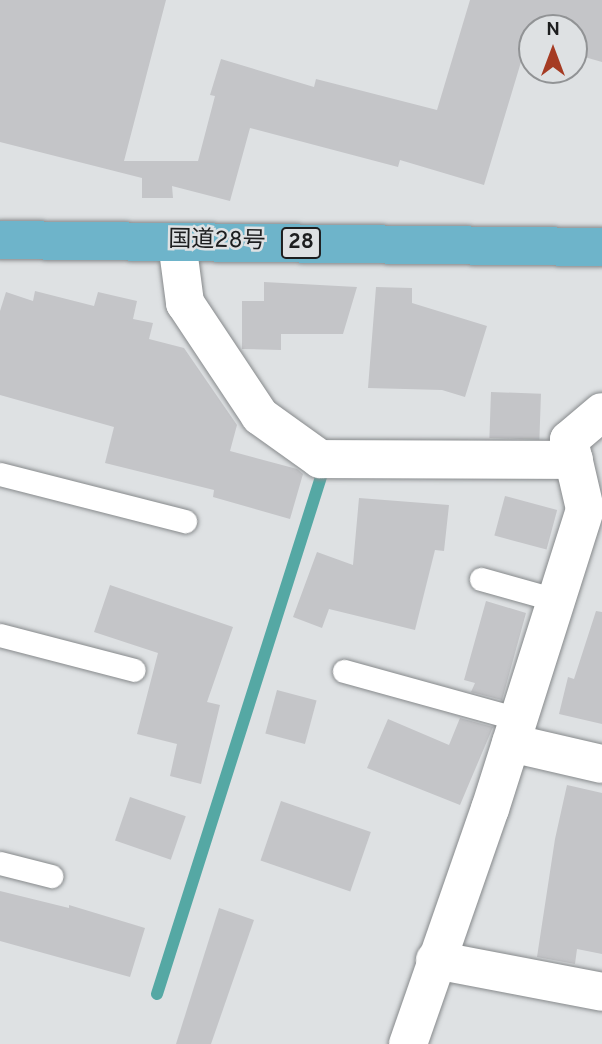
<!DOCTYPE html>
<meta charset="utf-8">
<style>
body{margin:0}
#map{position:relative;width:602px;height:1044px;overflow:hidden;background:#dee1e3;font-family:Overpass,"Noto Sans JP",sans-serif}
div>[style]{position:absolute}
.stream>*{height:12px;margin:-6px;padding:0 6px;transform-origin:6px;border-radius:6px;background:#55a8a4}
.building>*{inset:0;background:#c4c5c8;transform-origin:0 0}
.roads{filter:drop-shadow(0 0 2px #86898b) drop-shadow(0 0 2px #86898b)}
.service>*{height:23px;margin:-11.5px;padding:0 11.5px;transform-origin:11.5px;border-radius:11.5px;background:#fff}
.minor>*{height:38px;margin:-19px;padding:0 19px;transform-origin:19px;border-radius:19px;background:#fff}
.trunk>*{height:38px;margin:-19px;padding:0 19px;transform-origin:19px;border-radius:19px;background:#6eb4ca}
span{translate:-50% -50%;white-space:nowrap;text-align:center;line-height:1.15;-webkit-text-stroke:5px #dee1e3;paint-order:stroke}
.shield-label span{padding:2px 5px;background:#dee1e3;border:2px solid;border-radius:5px;-webkit-text-stroke-width:0}
.shield-label{font-size:21px;color:#1d1e1f;font-weight:700}
.street-label{font-size:23px;color:#1d1e1f}
.north{position:absolute;left:518px;top:14px;width:70px;height:70px;box-sizing:border-box;background:#dee1e3;border:2px solid #919395;border-radius:50%;rotate:0deg;font-size:19px;font-weight:700;line-height:28px;text-align:center;color:#1d1e1f}
.north::after{content:'';display:block;margin:auto;width:24px;height:32px;background:#a53b23;clip-path:polygon(50% 0,100% 100%,50% 72%,0 100%)}
</style>
<div id="map">
<div class="stream">
<i style="left:157px;top:994px;width:546px;rotate:-72.4deg"></i>
</div>
<div class="building">
<i style="clip-path:polygon(0 0,166px 0,124px 161px,198px 161px,215px 96px,210px 95px,221px 59px,314px 87px,316px 79px,437px 110px,470px 0,602px 0,602px 62px,574px 54px,574px 28px,532px 28px,532px 43px,527px 42px,484px 185px,400px 160px,398px 167px,250px 128px,230px 201px,172px 186px,173px 198px,142px 198px,142px 178px,0 142px)"></i>
<i style="clip-path:polygon(264px 282px,357px 287px,343px 334px,281px 334px,281px 350px,242px 349px,242px 301px,264px 301px)"></i>
<i style="clip-path:polygon(376px 287px,412px 288px,412px 303px,487px 326px,465px 397px,442px 390px,368px 388px)"></i>
<i style="clip-path:polygon(35px 291px,94px 306px,98px 292px,137px 301px,133px 319px,153px 323px,149px 339px,184px 348px,237px 425px,230px 451px,297px 469px,303px 474px,290px 519px,213px 497px,214px 490px,105px 463px,114px 427px,0 395px,0 311px,6px 292px,33px 301px)"></i>
<i style="left:491px;top:392px;width:50px;height:46px;rotate:2deg"></i>
<i style="left:505px;top:496px;width:54px;height:41px;rotate:15deg"></i>
<i style="clip-path:polygon(359px 498px,449px 505px,444px 551px,435px 550px,415px 630px,329px 609px,322px 628px,293px 617px,317px 552px,353px 565px)"></i>
<i style="clip-path:polygon(110px 585px,233px 627px,207px 702px,220px 705px,201px 784px,170px 776px,177px 744px,137px 734px,158px 653px,94px 632px)"></i>
<i style="clip-path:polygon(486px 601px,526px 613px,502px 700px,471px 692px,475px 683px,464px 680px)"></i>
<i style="clip-path:polygon(596px 611px,602px 612px,602px 724px,559px 714px,568px 677px,574px 679px)"></i>
<i style="left:277px;top:690px;width:41px;height:45px;rotate:15deg"></i>
<i style="clip-path:polygon(460px 718px,493px 727px,460px 805px,367px 768px,388px 719px,449px 745px)"></i>
<i style="clip-path:polygon(567px 785px,602px 793px,602px 954px,577px 949px,575px 964px,537px 957px,555px 839px)"></i>
<i style="left:130px;top:797px;width:59px;height:46px;rotate:19deg"></i>
<i style="left:281px;top:801px;width:95px;height:63px;rotate:19deg"></i>
<i style="clip-path:polygon(0 891px,69px 908px,69px 905px,145px 928px,130px 977px,0 941px)"></i>
<i style="clip-path:polygon(219px 908px,254px 920px,211px 1044px,176px 1044px)"></i>
</div>
<div class="roads">
<div class="service">
<i style="left:0;top:474px;width:191px;rotate:14.3deg"></i>
<i style="left:481px;top:579px;width:78px;rotate:15.6deg"></i>
<i style="left:0;top:635px;width:138px;rotate:14.6deg"></i>
<i style="left:344px;top:671px;width:180px;rotate:15.4deg"></i>
<i style="left:0;top:863px;width:53px;rotate:14.3deg"></i>
</div>
<div class="minor">
<i style="left:177px;top:242px;width:62px;rotate:82.5deg"></i>
<i style="left:185px;top:303px;width:136px;rotate:56.4deg"></i>
<i style="left:260px;top:416px;width:74px;rotate:35.6deg"></i>
<i style="left:320px;top:459px;width:254px;rotate:0.2deg"></i>
<i style="left:511px;top:743px;width:93px;rotate:13deg"></i>
<i style="left:435px;top:960px;width:170px;rotate:10.8deg"></i>
<i style="left:408px;top:1044px;width:249px;rotate:-70.8deg"></i>
<i style="left:490px;top:809px;width:315px;rotate:-72.4deg"></i>
<i style="left:585px;top:509px;width:71px;rotate:-103.1deg"></i>
<i style="left:569px;top:440px;width:43px;rotate:-40.3deg"></i>
</div>
<div class="trunk">
<i style="left:0;top:240px;width:602px;rotate:0.67deg"></i>
</div>
</div>
<div class="shield-label">
<span style="left:301px;top:243px">28</span>
</div>
<div class="street-label">
<span style="left:217px;top:242px;rotate:1deg">国道28号</span>
</div>
<div class="north">N</div>
</div>
